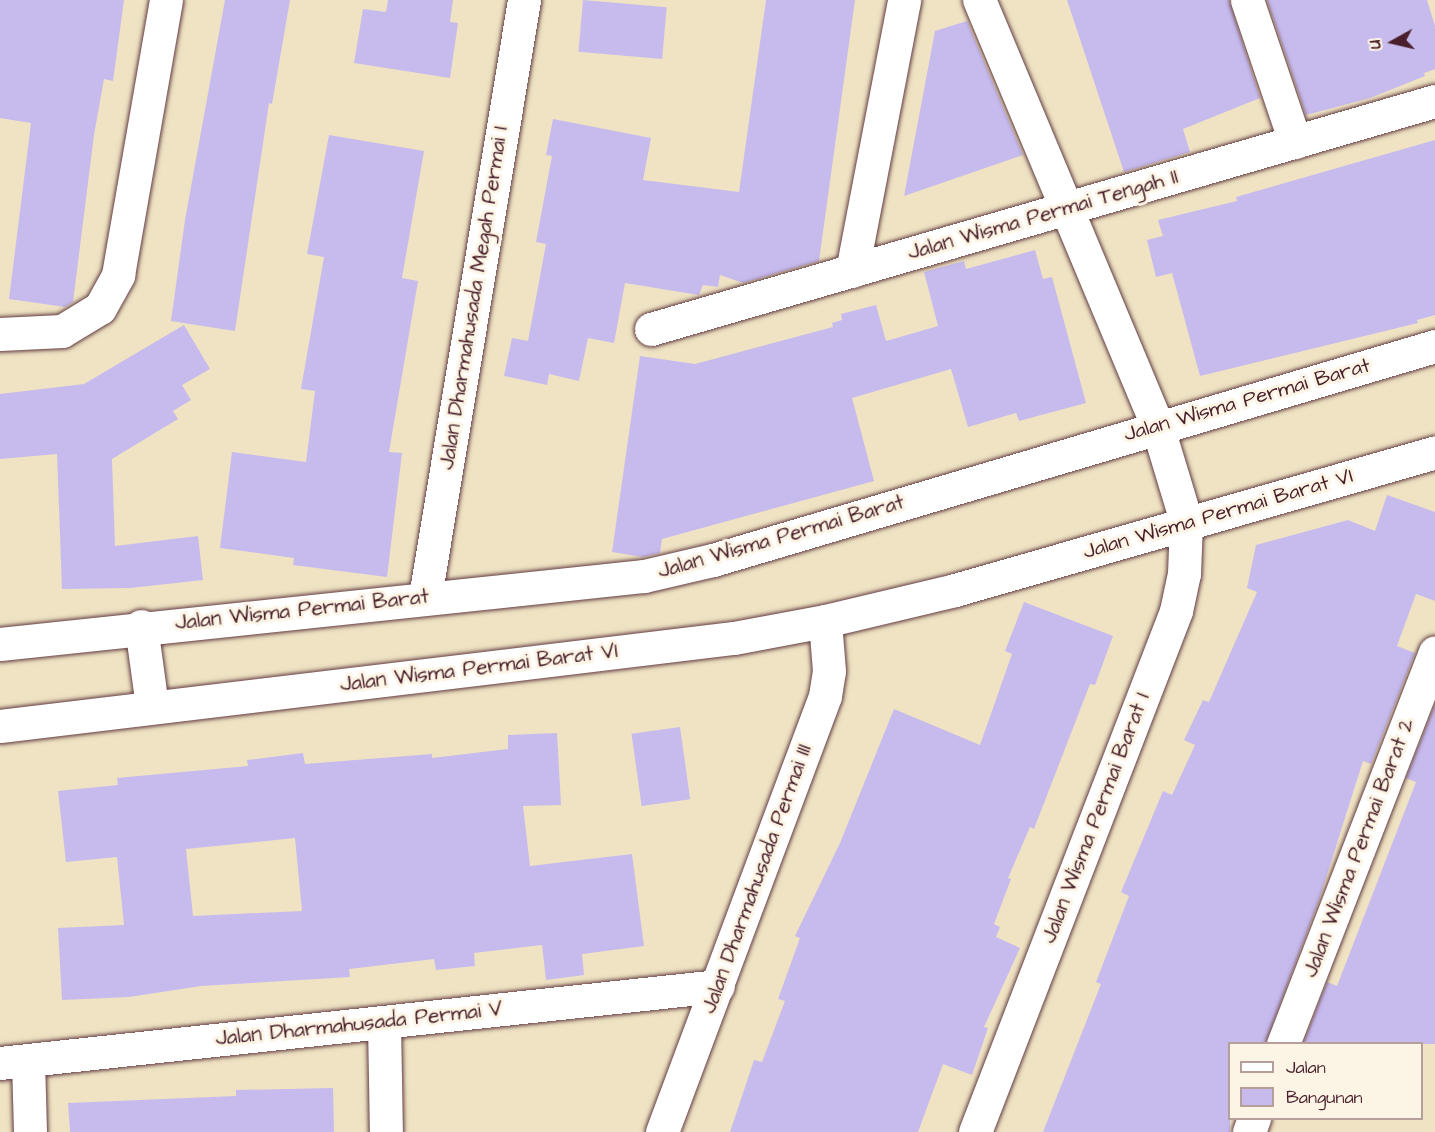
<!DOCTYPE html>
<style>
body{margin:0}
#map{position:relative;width:1435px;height:1132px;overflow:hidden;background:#efe3c3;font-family:"Architects Daughter",sans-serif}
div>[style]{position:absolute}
.building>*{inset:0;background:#c7bbee;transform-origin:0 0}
.roads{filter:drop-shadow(0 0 2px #633c42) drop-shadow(0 0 2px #633c42)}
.minor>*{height:33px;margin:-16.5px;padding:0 16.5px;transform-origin:16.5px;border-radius:16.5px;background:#fff}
span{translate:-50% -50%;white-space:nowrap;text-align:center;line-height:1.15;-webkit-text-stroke:6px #fcf5e5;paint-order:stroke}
.street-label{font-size:21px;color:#4a1f2b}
.legend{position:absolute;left:1228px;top:1042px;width:195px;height:78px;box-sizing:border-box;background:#fcf5e5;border:2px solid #b59f9b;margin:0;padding:8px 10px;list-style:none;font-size:18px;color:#4a1f2b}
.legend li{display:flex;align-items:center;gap:12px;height:30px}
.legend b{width:30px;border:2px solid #b59f9b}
.north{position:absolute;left:1363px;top:12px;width:60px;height:60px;-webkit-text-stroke:4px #fcf5e5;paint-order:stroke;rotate:262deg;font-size:16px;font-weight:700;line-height:24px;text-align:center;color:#4a1f2b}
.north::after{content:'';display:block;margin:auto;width:21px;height:27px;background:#4a1f2b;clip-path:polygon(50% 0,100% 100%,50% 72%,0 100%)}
</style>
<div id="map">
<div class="building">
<i style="clip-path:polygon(0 0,124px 0,113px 81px,104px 79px,94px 135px,73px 302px,65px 307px,9px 299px,31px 123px,0 118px)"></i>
<i style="clip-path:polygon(225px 0,290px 0,272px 104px,269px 103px,235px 331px,171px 321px,185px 220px)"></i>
<i style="clip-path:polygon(388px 0,453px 0,450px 22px,458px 23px,450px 78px,354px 63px,363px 9px,386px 12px)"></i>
<i style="left:583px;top:0;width:84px;height:52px;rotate:5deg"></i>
<i style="clip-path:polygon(766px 0,855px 0,819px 261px,743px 283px,720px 275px,718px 287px,703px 285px,699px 295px,625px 283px,614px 343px,588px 338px,579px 381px,549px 374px,547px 385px,504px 376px,512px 338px,528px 341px,546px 244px,536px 242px,552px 156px,546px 155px,553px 119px,651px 138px,643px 180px,739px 192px)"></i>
<i style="clip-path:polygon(1067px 0,1229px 0,1260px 98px,1183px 129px,1190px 152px,1124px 172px)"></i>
<i style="clip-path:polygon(1267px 0,1427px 0,1435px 26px,1435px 69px,1424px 73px,1425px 76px,1370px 98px,1306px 115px)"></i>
<i style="clip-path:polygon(967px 21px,1023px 155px,904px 196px,935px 31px)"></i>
<i style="clip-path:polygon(329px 135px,424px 151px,402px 278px,418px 281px,389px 452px,402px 453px,387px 577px,293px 565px,294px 558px,220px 548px,232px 452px,306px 462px,315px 391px,301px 389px,324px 257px,307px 254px)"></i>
<i style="clip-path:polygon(1435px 140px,1435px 315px,1417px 320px,1418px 323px,1200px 376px,1172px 273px,1156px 277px,1147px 240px,1163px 236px,1158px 220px,1237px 201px,1236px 197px)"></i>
<i style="clip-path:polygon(1035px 250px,1043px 279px,1052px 277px,1086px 403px,1019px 421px,1016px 413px,968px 427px,951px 369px,852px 398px,874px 481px,662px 539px,660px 553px,643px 557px,612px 552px,640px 356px,695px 364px,833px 327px,832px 323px,842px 320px,841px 314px,876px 305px,886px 341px,938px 326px,924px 272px,964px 261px,966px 269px)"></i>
<i style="clip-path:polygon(184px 325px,210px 369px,182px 385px,191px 400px,173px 411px,178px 419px,112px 459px,115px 546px,198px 536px,203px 580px,130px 588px,62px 589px,57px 454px,0 459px,0 394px,84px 384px)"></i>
<i style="clip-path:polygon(1387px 495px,1435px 512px,1435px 601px,1416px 594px,1397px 646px,1415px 653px,1371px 764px,1363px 761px,1319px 900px,1265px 1044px,1230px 1044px,1230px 1132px,1043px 1132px,1101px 984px,1096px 982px,1129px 896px,1121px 892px,1163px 791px,1172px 795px,1195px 745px,1184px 740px,1203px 700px,1209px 702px,1257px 592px,1247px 588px,1256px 545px,1348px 520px,1375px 531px)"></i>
<i style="clip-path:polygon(1024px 602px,1113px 636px,1095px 685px,1090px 684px,1034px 829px,1030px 827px,1008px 878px,1011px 879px,994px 924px,1000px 927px,996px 937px,1020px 948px,984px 1027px,988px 1028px,972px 1075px,943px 1064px,918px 1132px,730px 1132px,754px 1060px,762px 1062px,785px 1001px,778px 999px,800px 938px,795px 936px,840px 843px,894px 709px,980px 745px,1012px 654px,1005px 651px)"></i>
<i style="clip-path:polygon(1435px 704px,1435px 1044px,1303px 1044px,1327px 982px,1337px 986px,1416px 782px,1406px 778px)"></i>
<i style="left:680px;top:727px;width:73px;height:49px;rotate:82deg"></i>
<i style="clip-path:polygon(evenodd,557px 733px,561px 805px,523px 806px,530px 866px,632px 854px,644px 946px,582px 954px,584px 975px,546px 980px,542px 945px,474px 953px,475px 966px,436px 970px,434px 959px,349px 969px,350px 977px,201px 986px,129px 997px,62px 1000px,58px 928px,124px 925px,117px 857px,66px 862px,58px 791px,118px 785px,117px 778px,248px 766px,247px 760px,303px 753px,305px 764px,432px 754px,432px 758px,508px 749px,508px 735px,557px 733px,295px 838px,302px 911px,193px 916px,186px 849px,295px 838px)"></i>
<i style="clip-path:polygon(333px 1088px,334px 1132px,70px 1132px,68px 1103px,236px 1096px,236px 1090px)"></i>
</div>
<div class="roads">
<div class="minor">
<i style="left:1247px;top:0;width:150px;rotate:71.3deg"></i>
<i style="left:852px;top:271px;width:276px;rotate:-79.1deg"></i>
<i style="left:651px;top:329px;width:816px;rotate:-16.22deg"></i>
<i style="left:0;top:334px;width:62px;rotate:-2.8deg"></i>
<i style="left:62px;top:331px;width:44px;rotate:-31.2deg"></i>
<i style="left:100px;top:308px;width:38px;rotate:-61deg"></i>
<i style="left:118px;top:275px;width:279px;rotate:-80.1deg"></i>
<i style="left:425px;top:597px;width:605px;rotate:-80.58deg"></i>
<i style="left:141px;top:626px;width:81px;rotate:82.2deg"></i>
<i style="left:0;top:644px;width:648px;rotate:-6.03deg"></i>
<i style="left:644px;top:576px;width:71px;rotate:-13.1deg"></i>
<i style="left:713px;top:560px;width:753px;rotate:-16.51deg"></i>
<i style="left:0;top:726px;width:739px;rotate:-6.84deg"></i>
<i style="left:734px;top:638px;width:93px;rotate:-10.6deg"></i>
<i style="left:825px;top:621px;width:134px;rotate:-13.4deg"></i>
<i style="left:955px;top:590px;width:499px;rotate:-16deg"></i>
<i style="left:384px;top:1022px;width:110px;rotate:89deg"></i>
<i style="left:1283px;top:1044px;width:420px;rotate:-68.8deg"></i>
<i style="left:28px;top:1060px;width:72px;rotate:88.4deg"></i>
<i style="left:0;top:1063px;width:722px;rotate:-6.12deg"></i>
<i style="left:662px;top:1132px;width:465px;rotate:-69.5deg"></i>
<i style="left:825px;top:696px;width:25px;rotate:-81deg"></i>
<i style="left:829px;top:671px;width:50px;rotate:-94.6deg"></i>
<i style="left:975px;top:1132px;width:558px;rotate:-68.9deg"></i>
<i style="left:1176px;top:611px;width:38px;rotate:-78deg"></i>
<i style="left:1184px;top:574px;width:53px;rotate:-87.8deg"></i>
<i style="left:1186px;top:521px;width:100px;rotate:-106.8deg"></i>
<i style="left:1157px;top:425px;width:461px;rotate:-112.7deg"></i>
<i style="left:1249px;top:1132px;width:15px;rotate:-70deg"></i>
</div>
</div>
<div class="street-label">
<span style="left:1043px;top:215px;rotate:-16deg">Jalan Wisma Permai Tengah II</span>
<span style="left:474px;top:298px;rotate:-81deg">Jalan Dharmahusada Megah Permai I</span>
<span style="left:1247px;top:400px;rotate:-16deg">Jalan Wisma Permai Barat</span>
<span style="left:1218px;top:514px;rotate:-16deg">Jalan Wisma Permai Barat VI</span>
<span style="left:781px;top:537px;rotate:-16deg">Jalan Wisma Permai Barat</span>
<span style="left:302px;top:610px;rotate:-6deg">Jalan Wisma Permai Barat</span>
<span style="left:479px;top:668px;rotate:-7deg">Jalan Wisma Permai Barat VI</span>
<span style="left:1096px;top:818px;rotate:-69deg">Jalan Wisma Permai Barat I</span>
<span style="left:1359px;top:848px;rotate:-69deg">Jalan Wisma Permai Barat 2</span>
<span style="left:757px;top:879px;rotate:-70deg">Jalan Dharmahusada Permai III</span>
<span style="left:359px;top:1024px;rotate:-6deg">Jalan Dharmahusada Permai V</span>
</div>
<ul class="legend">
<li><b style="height:8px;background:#fff"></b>Jalan</li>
<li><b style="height:16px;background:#c7bbee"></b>Bangunan</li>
</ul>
<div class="north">U</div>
</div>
